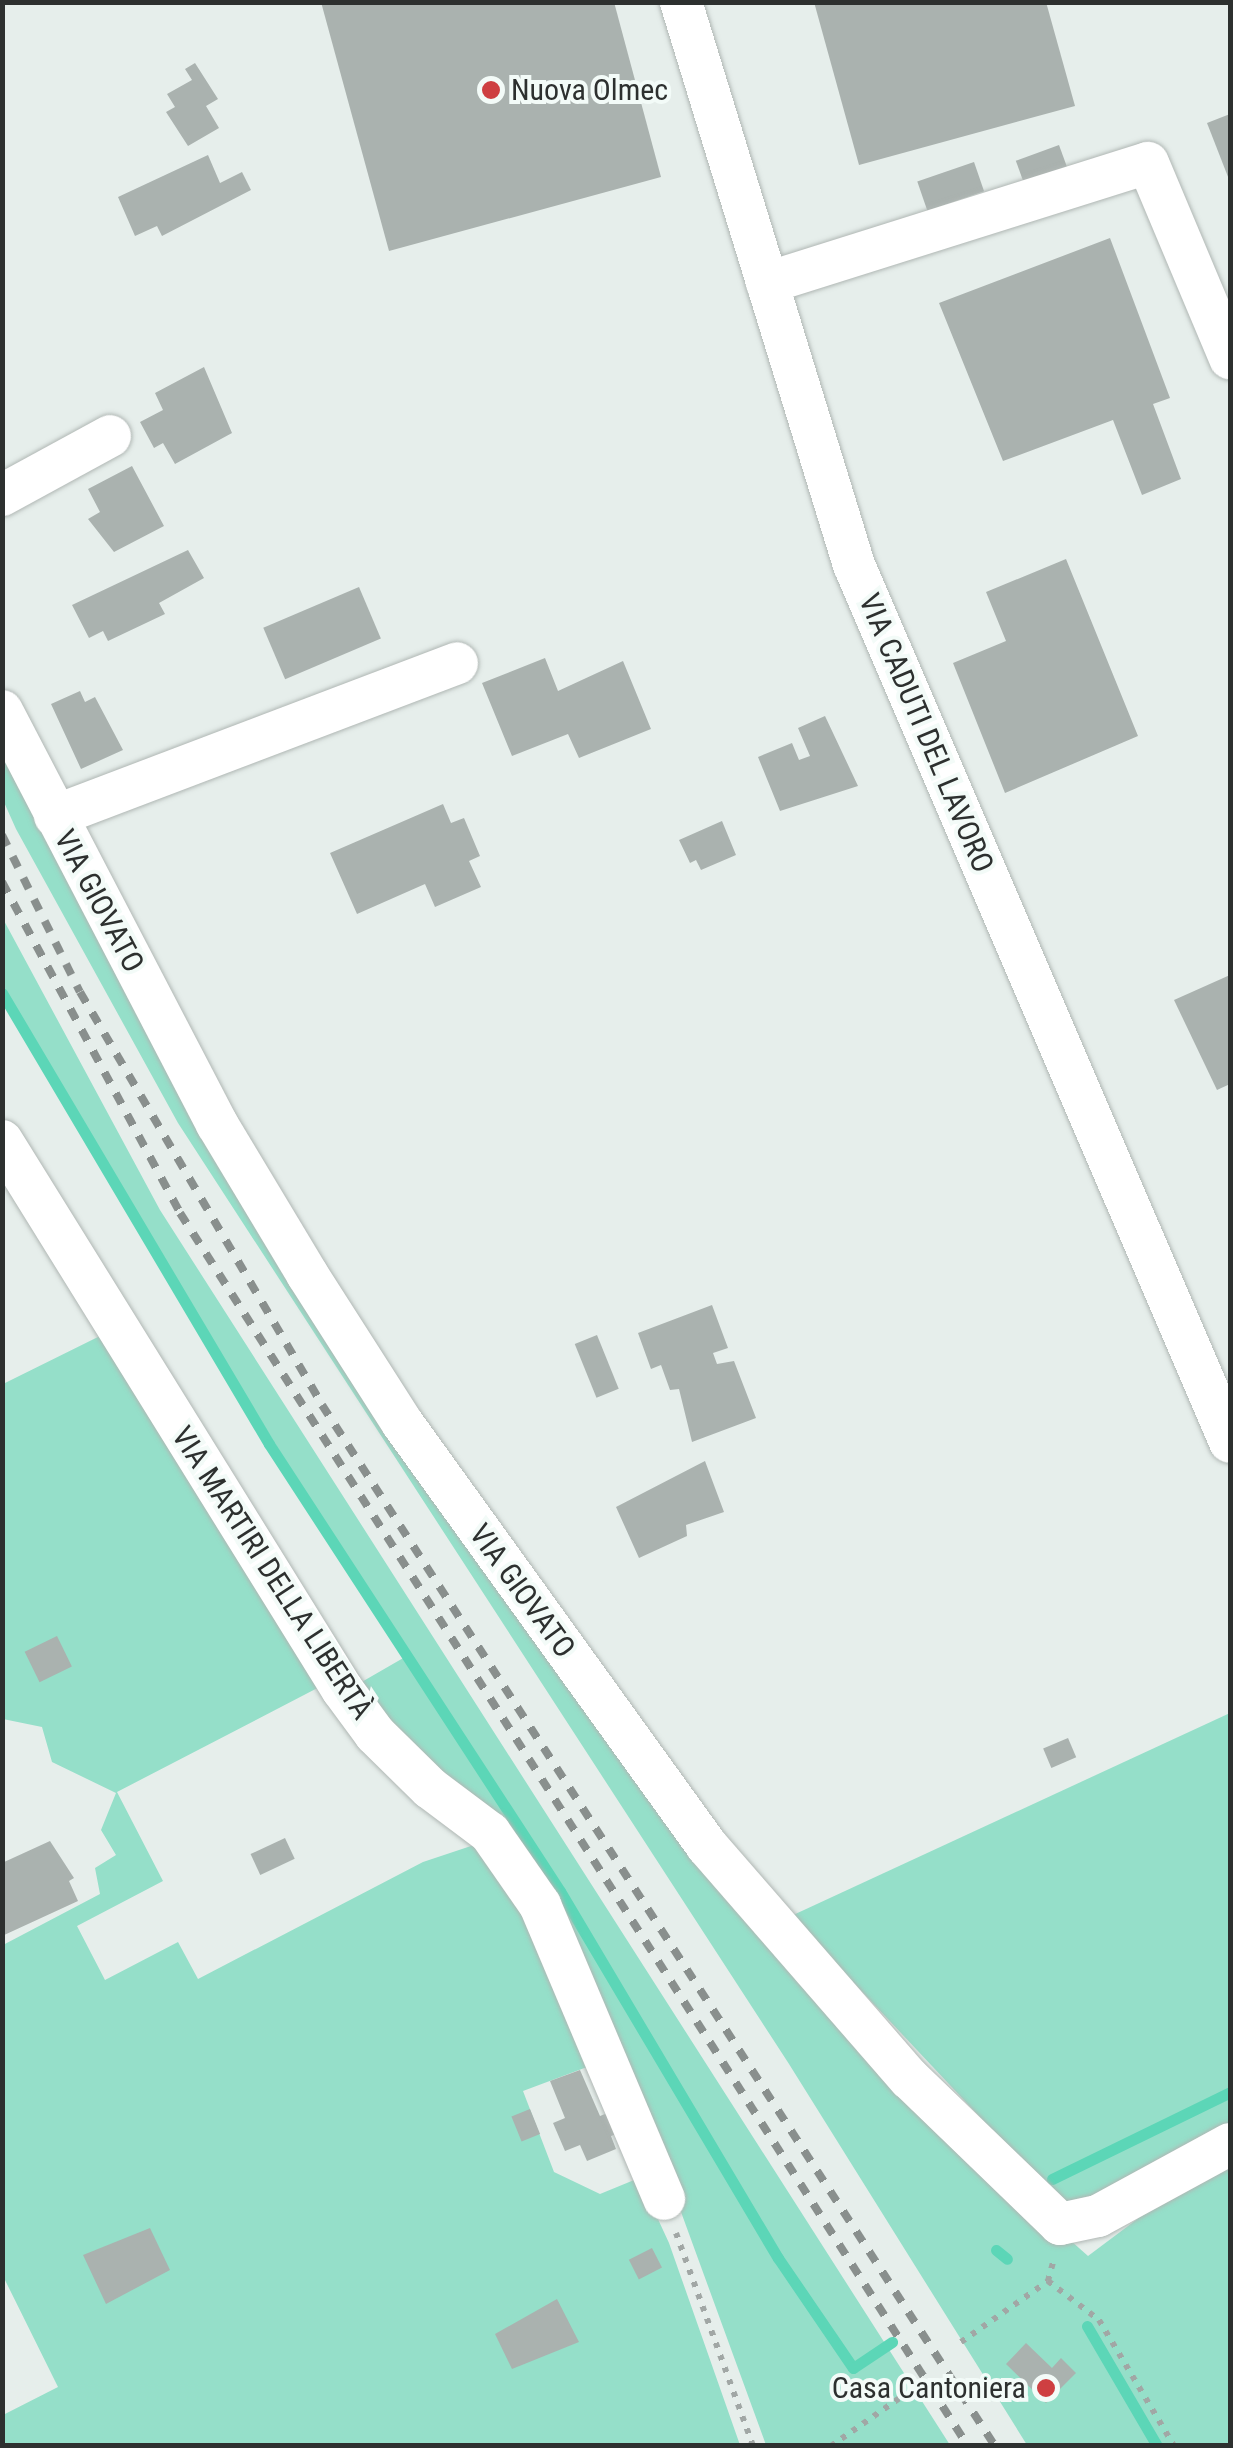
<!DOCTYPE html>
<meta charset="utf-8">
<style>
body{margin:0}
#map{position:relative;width:1233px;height:2448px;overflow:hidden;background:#e6eeeb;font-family:"Roboto Condensed",sans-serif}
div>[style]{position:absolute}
.green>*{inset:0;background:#95dfc9}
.stream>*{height:11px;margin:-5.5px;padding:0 5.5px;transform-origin:5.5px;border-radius:5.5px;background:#5cd6b7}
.building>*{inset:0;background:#aab2af;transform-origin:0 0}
.path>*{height:6px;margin-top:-3px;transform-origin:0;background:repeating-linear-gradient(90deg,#a1a7a5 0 5px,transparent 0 13px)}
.roads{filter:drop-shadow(0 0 2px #b0b7b4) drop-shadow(0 0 2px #b0b7b4)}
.minor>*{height:42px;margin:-21px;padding:0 21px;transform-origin:21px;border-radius:21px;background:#fff}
.rail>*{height:8px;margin-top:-4px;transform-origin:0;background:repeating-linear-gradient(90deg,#898f8d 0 12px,transparent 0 24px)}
.dots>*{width:28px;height:28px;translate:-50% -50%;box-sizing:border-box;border:5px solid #f3fbf8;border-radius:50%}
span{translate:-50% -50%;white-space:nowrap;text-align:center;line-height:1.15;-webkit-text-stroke:8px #f3fbf8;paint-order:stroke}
.poi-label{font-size:30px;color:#2d302f}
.left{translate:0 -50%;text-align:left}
.right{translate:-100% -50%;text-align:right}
.street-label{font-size:30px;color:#2d302f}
.frame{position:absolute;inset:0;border:5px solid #2d302f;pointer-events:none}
</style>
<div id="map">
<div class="green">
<i style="clip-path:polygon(2px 735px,394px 1429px,945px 2129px,1088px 2256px,1192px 2178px,1230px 2158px,1230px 2445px,1027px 2445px,789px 2064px,178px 1123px,16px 829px,3px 800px)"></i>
<i style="clip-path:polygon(2px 917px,160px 1210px,950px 2445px,766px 2445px,673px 2190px,550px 1899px,353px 1687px,405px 1657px,10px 1008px,3px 993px)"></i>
<i style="clip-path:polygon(106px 1333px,329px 1682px,117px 1792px,163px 1881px,77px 1926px,105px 1980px,178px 1942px,198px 1979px,423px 1862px,483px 1842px,519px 1893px,595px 2064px,523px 2091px,554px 2172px,600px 2194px,639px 2178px,669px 2243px,740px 2445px,3px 2445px,3px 2415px,58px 2387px,3px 2276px,3px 1945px,100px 1894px,95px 1868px,116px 1855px,101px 1830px,116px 1793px,52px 1762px,42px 1727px,3px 1719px,3px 1384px)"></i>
<i style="clip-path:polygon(1230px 1713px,1230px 2122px,1085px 2207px,1056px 2198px,791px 1916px)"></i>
</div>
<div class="stream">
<i style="left:2px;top:993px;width:524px;rotate:59.37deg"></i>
<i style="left:269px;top:1444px;width:533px;rotate:56.94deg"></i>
<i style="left:560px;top:1891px;width:427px;rotate:59.3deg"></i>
<i style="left:778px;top:2258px;width:133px;rotate:55.7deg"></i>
<i style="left:853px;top:2368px;width:47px;rotate:-33.7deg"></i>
<i style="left:1052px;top:2179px;width:198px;rotate:-26deg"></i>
<i style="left:996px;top:2250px;width:14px;rotate:39deg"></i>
<i style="left:1087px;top:2326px;width:139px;rotate:59.7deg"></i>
</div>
<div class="building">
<i style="clip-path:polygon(321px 2px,614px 2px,661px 177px,389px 251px)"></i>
<i style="clip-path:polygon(814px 2px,1046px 2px,1075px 106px,859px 165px)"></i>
<i style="clip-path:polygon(195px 63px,218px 99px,206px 106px,219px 128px,188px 146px,166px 112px,175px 107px,167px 94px,192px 80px,185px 69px)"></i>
<i style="clip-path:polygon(1230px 114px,1230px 182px,1207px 123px)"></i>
<i style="left:1059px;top:145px;width:33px;height:46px;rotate:70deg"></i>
<i style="clip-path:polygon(208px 155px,220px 183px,242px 172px,251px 190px,162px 236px,157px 226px,135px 236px,118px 197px)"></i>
<i style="left:974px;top:162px;width:31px;height:60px;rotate:71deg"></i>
<i style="clip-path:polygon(1110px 238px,1170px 398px,1153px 404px,1181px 479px,1142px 495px,1113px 420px,1003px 461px,939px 303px)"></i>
<i style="clip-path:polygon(204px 367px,232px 433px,175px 464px,163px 443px,154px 448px,140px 422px,163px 410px,155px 393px)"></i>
<i style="clip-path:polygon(132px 466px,164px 526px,114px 552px,88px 519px,100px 512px,88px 489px)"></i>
<i style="clip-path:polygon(188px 550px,204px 578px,159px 603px,165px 614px,108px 641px,103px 631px,89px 638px,72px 605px)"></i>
<i style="clip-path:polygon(1066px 559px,1138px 736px,1005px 793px,953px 663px,1006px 641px,986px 592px)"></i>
<i style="left:359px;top:587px;width:56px;height:104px;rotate:67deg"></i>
<i style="clip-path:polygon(545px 658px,558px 691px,623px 661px,651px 729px,579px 758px,568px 734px,512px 756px,482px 683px)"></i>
<i style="clip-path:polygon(80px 691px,85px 702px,95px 697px,123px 750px,81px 769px,51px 704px)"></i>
<i style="clip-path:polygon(825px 716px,858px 786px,780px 811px,758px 757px,792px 743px,799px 760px,810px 756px,798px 728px)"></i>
<i style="clip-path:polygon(443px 804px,451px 823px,464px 818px,480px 856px,469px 861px,481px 887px,435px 907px,425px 884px,357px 914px,330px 853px)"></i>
<i style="clip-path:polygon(722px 821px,736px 855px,701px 870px,696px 860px,690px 863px,679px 840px)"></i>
<i style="clip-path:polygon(1230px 975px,1230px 1084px,1217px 1090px,1174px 1000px)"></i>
<i style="clip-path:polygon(712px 1305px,728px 1348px,713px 1353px,717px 1364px,734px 1361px,756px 1418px,692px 1442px,679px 1389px,670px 1390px,661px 1365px,651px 1369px,638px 1333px)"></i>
<i style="left:597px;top:1335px;width:58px;height:24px;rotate:68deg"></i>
<i style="clip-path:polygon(705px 1461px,724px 1512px,686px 1525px,687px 1536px,639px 1558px,616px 1507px)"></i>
<i style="left:57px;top:1636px;width:34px;height:36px;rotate:64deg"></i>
<i style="left:1068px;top:1738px;width:21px;height:27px;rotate:67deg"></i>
<i style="left:285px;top:1838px;width:23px;height:38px;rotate:65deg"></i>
<i style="clip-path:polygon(50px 1841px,74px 1878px,69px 1881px,78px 1901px,2px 1936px,2px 1863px)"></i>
<i style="clip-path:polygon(580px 2070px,600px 2116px,610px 2112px,619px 2133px,611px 2136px,616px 2149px,587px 2161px,580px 2145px,565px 2151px,553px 2123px,565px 2118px,550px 2081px)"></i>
<i style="left:530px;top:2109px;width:27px;height:20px;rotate:68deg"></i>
<i style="clip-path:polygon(150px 2228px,170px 2270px,106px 2304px,83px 2255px)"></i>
<i style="left:652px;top:2248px;width:22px;height:26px;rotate:63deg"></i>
<i style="clip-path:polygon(557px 2299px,579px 2342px,512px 2369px,495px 2334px)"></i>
<i style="clip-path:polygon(1026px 2343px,1052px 2368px,1061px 2358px,1076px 2373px,1046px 2403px,1006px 2364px)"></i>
</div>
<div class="path">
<i style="left:676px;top:2233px;width:226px;rotate:70.1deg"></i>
<i style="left:1048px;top:2281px;width:64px;rotate:37.4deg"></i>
<i style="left:1099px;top:2320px;width:147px;rotate:59.2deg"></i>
<i style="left:961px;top:2342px;width:106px;rotate:-35deg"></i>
<i style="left:1048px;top:2281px;width:23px;rotate:-75deg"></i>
<i style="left:831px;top:2446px;width:89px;rotate:-34.9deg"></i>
</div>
<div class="roads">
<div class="minor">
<i style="left:681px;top:2px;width:589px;rotate:72.92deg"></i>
<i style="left:854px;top:565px;width:954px;rotate:66.79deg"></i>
<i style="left:767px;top:283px;width:399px;rotate:-17.5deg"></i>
<i style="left:1148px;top:163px;width:212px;rotate:67.2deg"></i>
<i style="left:2px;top:495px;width:123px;rotate:-28.6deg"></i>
<i style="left:2px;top:711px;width:466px;rotate:62.5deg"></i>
<i style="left:217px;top:1124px;width:175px;rotate:59deg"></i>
<i style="left:307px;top:1274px;width:178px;rotate:57.4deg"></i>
<i style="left:403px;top:1424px;width:520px;rotate:54.23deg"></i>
<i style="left:707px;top:1846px;width:308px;rotate:49deg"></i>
<i style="left:909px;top:2078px;width:210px;rotate:44deg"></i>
<i style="left:1060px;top:2224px;width:39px;rotate:-12deg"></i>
<i style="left:1098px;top:2216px;width:150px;rotate:-28.6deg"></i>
<i style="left:55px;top:816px;width:430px;rotate:-20.8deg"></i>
<i style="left:2px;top:1141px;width:645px;rotate:58.18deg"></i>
<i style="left:342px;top:1689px;width:56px;rotate:53.7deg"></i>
<i style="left:375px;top:1734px;width:77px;rotate:44.5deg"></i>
<i style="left:430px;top:1788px;width:75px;rotate:36.9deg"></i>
<i style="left:490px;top:1833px;width:88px;rotate:55.2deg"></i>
<i style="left:540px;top:1905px;width:319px;rotate:67.1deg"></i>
</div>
</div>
<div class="rail">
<i style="left:2px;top:835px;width:175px;rotate:63.6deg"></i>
<i style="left:80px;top:992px;width:479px;rotate:59.6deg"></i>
<i style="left:322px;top:1405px;width:1240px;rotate:57.12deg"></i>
<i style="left:2px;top:882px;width:376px;rotate:61.7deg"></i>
<i style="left:180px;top:1213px;width:1463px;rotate:57.42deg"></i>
</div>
<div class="dots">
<i style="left:491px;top:90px;background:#ce3f41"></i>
<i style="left:1046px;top:2388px;background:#ce3f41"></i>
</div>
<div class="poi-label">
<span class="left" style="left:511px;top:90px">Nuova Olmec</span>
<span class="right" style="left:1026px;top:2388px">Casa Cantoniera</span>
</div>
<div class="street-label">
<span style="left:926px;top:733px;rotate:67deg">VIA CADUTI DEL LAVORO</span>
<span style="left:99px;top:901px;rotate:62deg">VIA GIOVATO</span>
<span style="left:272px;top:1573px;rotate:57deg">VIA MARTIRI DELLA LIBERTÀ</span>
<span style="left:522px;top:1591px;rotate:54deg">VIA GIOVATO</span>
</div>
<div class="frame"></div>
</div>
